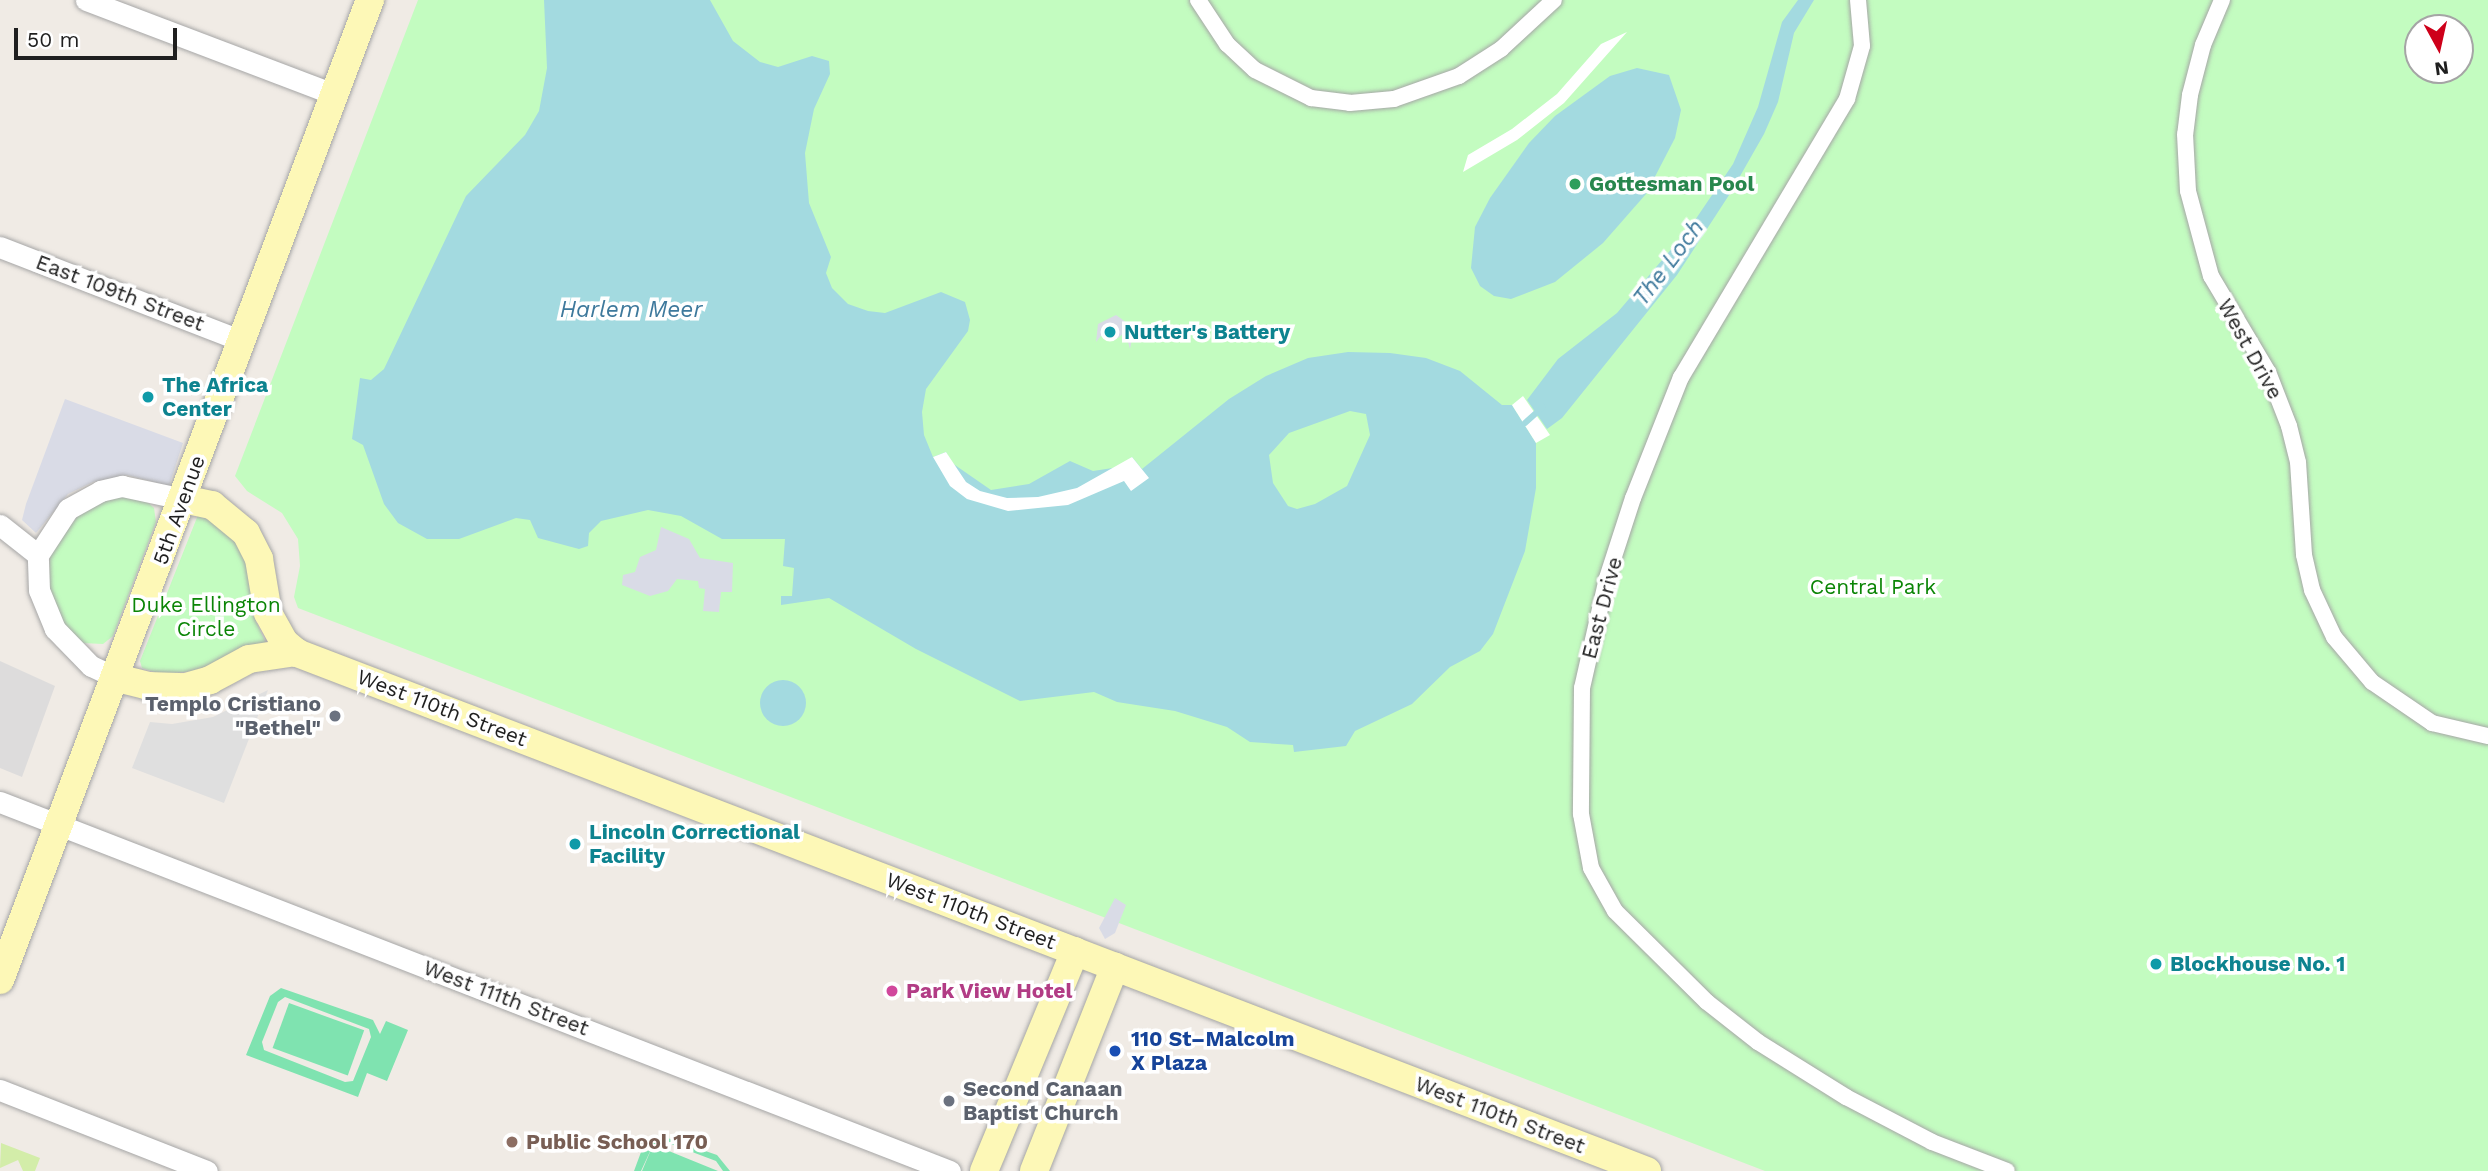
<!DOCTYPE html>
<meta charset="utf-8">
<style>
body{margin:0}
#map{position:relative;width:2488px;height:1171px;overflow:hidden;background:#f0ebe5;font-family:"Work Sans",sans-serif}
div>[style]{position:absolute}
.residential>*{inset:0;background:#dddcdc}
.grass>*{inset:0;background:#d3eda9}
.park>*{inset:0;background:#c3fcc0}
.pitch>*{inset:0;background:#7fe3b0;transform-origin:0 0}
.parking>*{inset:0;background:#dfdfdf}
.plaza>*{inset:0;background:#d9dbe6}
.water>*{inset:0;background:#a3dae0}
.round{border-radius:50%}
.pier>*{inset:0;background:#fff}
.stream>*{height:6px;margin:-3px;padding:0 3px;transform-origin:3px;border-radius:3px;background:#a3dae0}
.roads{filter:drop-shadow(0 0 2px #a6a6a6) drop-shadow(0 0 2px #a6a6a6)}
.pedestrian>*{height:16px;margin:-8px;padding:0 8px;transform-origin:8px;border-radius:8px;background:#fff}
.minor>*{height:21px;margin:-10.5px;padding:0 10.5px;transform-origin:10.5px;border-radius:10.5px;background:#fff}
.secondary>*{height:28px;margin:-14px;padding:0 14px;transform-origin:14px;border-radius:14px;background:#fdf8b7}
.dots>*{width:19px;height:19px;translate:-50% -50%;box-sizing:border-box;border:4px solid #fff;border-radius:50%}
span{translate:-50% -50%;white-space:nowrap;text-align:center;line-height:1.15;-webkit-text-stroke:7px #fff;paint-order:stroke}
.leisure-label{font-size:21px;color:#27864d;font-weight:700}
.left{translate:0 -50%;text-align:left}
.street-label{font-size:21px;color:#1f1f1f}
.culture-label{font-size:21px;color:#0d838f;font-weight:700}
.park-label{font-size:21px;color:#0b8506}
.worship-label{font-size:21px;color:#5b616d;font-weight:700}
.right{translate:-100% -50%;text-align:right}
.hotel-label{font-size:21px;color:#b23c85;font-weight:700}
.transit-label{font-size:21px;color:#164399;font-weight:700}
.education-label{font-size:21px;color:#785e54;font-weight:700}
.water-label{font-size:23px;color:#3e799c;font-style:italic}
.north{position:absolute;left:2404px;top:14px;width:70px;height:70px;box-sizing:border-box;background:#fff;border:2px solid #a5a5a5;border-radius:50%;rotate:172deg;font-size:19px;font-weight:700;line-height:28px;text-align:center;color:#1f1f1f}
.north::after{content:'';display:block;margin:auto;width:24px;height:32px;background:#ce001a;clip-path:polygon(50% 0,100% 100%,50% 72%,0 100%)}
.scale{position:absolute;left:14px;top:28px;width:163px;height:32px;box-sizing:border-box;border:4px solid #1f1f1f;border-top:0;padding-left:9px;font-size:21px;line-height:24px;white-space:nowrap;color:#1f1f1f;-webkit-text-stroke:5px #fff;paint-order:stroke}
</style>
<div id="map">
<div class="residential">
<i style="clip-path:polygon(0 661px,55px 686px,22px 777px,0 768px)"></i>
</div>
<div class="grass">
<i style="clip-path:polygon(1px 1143px,40px 1158px,35px 1171px,23px 1171px,18px 1160px,0 1168px)"></i>
</div>
<div class="park">
<i style="clip-path:polygon(evenodd,418px 0,2488px 0,2488px 1171px,1765px 1171px,298px 608px,294px 597px,300px 566px,298px 539px,282px 513px,247px 491px,235px 476px,418px 0,2418px 28px,2460px 28px,2460px 70px,2418px 70px,2418px 28px)"></i>
<i style="clip-path:polygon(118px 495px,144px 499px,154px 508px,156px 522px,113px 636px,103px 644px,82px 643px,60px 622px,49px 588px,50px 553px,80px 513px)"></i>
<i style="clip-path:polygon(198px 515px,223px 527px,243px 550px,252px 581px,250px 609px,266px 643px,196px 671px,161px 674px,142px 668px,140px 661px)"></i>
</div>
<div class="pitch">
<i style="clip-path:polygon(evenodd,281px 988px,373px 1020px,380px 1034px,386px 1021px,408px 1030px,387px 1081px,367px 1073px,358px 1097px,246px 1055px,270px 996px,281px 988px,285px 997px,369px 1029px,371px 1037px,353px 1081px,345px 1082px,264px 1050px,262px 1042px,278px 1002px,285px 997px)"></i>
<i style="left:289px;top:1003px;width:80px;height:48px;rotate:20deg"></i>
<i style="clip-path:polygon(659px 1135px,717px 1155px,730px 1171px,723px 1171px,716px 1161px,663px 1141px,654px 1145px,718px 1171px,642px 1171px,653px 1145px,641px 1171px,634px 1171px,644px 1144px)"></i>
</div>
<div class="parking">
<i style="clip-path:polygon(268px 690px,224px 803px,132px 768px,150px 722px,172px 724px,213px 717px)"></i>
</div>
<div class="plaza">
<i style="clip-path:polygon(1116px 315px,1134px 328px,1130px 349px,1125px 332px,1118px 338px,1104px 332px,1096px 342px,1098px 324px)"></i>
<i style="clip-path:polygon(65px 399px,183px 443px,169px 486px,127px 475px,93px 482px,68px 494px,36px 533px,22px 520px,26px 504px)"></i>
<i style="clip-path:polygon(661px 527px,689px 539px,700px 558px,733px 563px,732px 592px,721px 592px,719px 612px,703px 611px,705px 589px,699px 588px,698px 581px,677px 579px,668px 591px,650px 596px,622px 585px,623px 575px,635px 572px,640px 557px,656px 550px)"></i>
<i style="clip-path:polygon(1115px 898px,1126px 905px,1115px 933px,1105px 939px,1099px 928px)"></i>
</div>
<div class="water">
<i style="clip-path:polygon(evenodd,544px 0,710px 0,733px 41px,760px 62px,778px 67px,812px 56px,829px 61px,830px 74px,814px 109px,805px 153px,809px 203px,831px 257px,826px 273px,832px 288px,848px 304px,868px 311px,885px 313px,941px 292px,965px 302px,970px 320px,968px 331px,926px 389px,922px 412px,924px 435px,933px 457px,946px 452px,952px 463px,991px 490px,1029px 484px,1070px 461px,1093px 471px,1119px 467px,1132px 457px,1142px 469px,1229px 399px,1266px 376px,1308px 358px,1348px 352px,1390px 353px,1426px 358px,1460px 371px,1502px 405px,1512px 405px,1536px 443px,1536px 488px,1525px 551px,1493px 634px,1480px 651px,1450px 667px,1412px 704px,1355px 731px,1346px 746px,1294px 752px,1293px 745px,1250px 742px,1227px 727px,1175px 711px,1117px 702px,1094px 692px,1020px 701px,916px 649px,829px 598px,781px 605px,781px 596px,792px 596px,794px 568px,783px 566px,785px 539px,722px 539px,681px 516px,648px 510px,601px 521px,589px 533px,588px 546px,579px 549px,538px 538px,530px 520px,516px 518px,459px 539px,427px 539px,398px 523px,384px 504px,363px 445px,352px 439px,360px 378px,371px 380px,384px 369px,466px 196px,525px 135px,539px 111px,547px 68px,544px 0,1350px 411px,1366px 414px,1370px 435px,1347px 486px,1315px 504px,1297px 509px,1288px 506px,1273px 483px,1269px 455px,1289px 433px,1350px 411px)"></i>
<i style="clip-path:polygon(1798px 0,1814px 0,1794px 33px,1778px 102px,1764px 134px,1731px 192px,1677px 275px,1562px 418px,1547px 429px,1527px 400px,1558px 359px,1617px 313px,1691px 226px,1733px 164px,1758px 107px,1782px 22px)"></i>
<i style="clip-path:polygon(1637px 68px,1669px 75px,1681px 110px,1675px 138px,1646px 194px,1603px 243px,1555px 282px,1511px 299px,1494px 296px,1480px 286px,1471px 268px,1475px 227px,1490px 198px,1529px 143px,1555px 116px,1610px 76px)"></i>
<i class="round" style="left:760px;top:680px;width:46px;height:46px"></i>
</div>
<div class="pier">
<i style="clip-path:polygon(1627px 32px,1564px 103px,1517px 140px,1463px 172px,1468px 155px,1512px 129px,1557px 94px,1601px 44px)"></i>
<i style="clip-path:polygon(1523px 396px,1550px 435px,1536px 443px,1512px 405px)"></i>
<i style="clip-path:polygon(946px 452px,966px 482px,980px 491px,1007px 498px,1038px 497px,1077px 488px,1132px 457px,1149px 478px,1131px 491px,1124px 481px,1068px 505px,1008px 511px,967px 499px,950px 486px,933px 457px)"></i>
</div>
<div class="stream">
<i style="left:1525px;top:423px;width:24px;rotate:-42deg"></i>
</div>
<div class="roads">
<div class="pedestrian">
<i style="left:1198px;top:0;width:53px;rotate:56.6deg"></i>
<i style="left:1227px;top:44px;width:38px;rotate:43deg"></i>
<i style="left:1255px;top:70px;width:63px;rotate:26.6deg"></i>
<i style="left:1311px;top:98px;width:39px;rotate:7deg"></i>
<i style="left:1350px;top:103px;width:44px;rotate:-5.2deg"></i>
<i style="left:1394px;top:99px;width:69px;rotate:-19.5deg"></i>
<i style="left:1459px;top:76px;width:50px;rotate:-32.7deg"></i>
<i style="left:1501px;top:49px;width:72px;rotate:-42.8deg"></i>
<i style="left:1858px;top:0;width:46px;rotate:85deg"></i>
<i style="left:1862px;top:46px;width:55px;rotate:105.8deg"></i>
<i style="left:1847px;top:99px;width:324px;rotate:120.8deg"></i>
<i style="left:1681px;top:377px;width:130px;rotate:111.6deg"></i>
<i style="left:1633px;top:498px;width:84px;rotate:108deg"></i>
<i style="left:1607px;top:578px;width:113px;rotate:102.8deg"></i>
<i style="left:1582px;top:688px;width:126px;rotate:90.5deg"></i>
<i style="left:1581px;top:814px;width:55px;rotate:79.5deg"></i>
<i style="left:1591px;top:868px;width:49px;rotate:60.8deg"></i>
<i style="left:1615px;top:911px;width:129px;rotate:44.7deg"></i>
<i style="left:1707px;top:1002px;width:65px;rotate:38.1deg"></i>
<i style="left:1758px;top:1042px;width:104px;rotate:32deg"></i>
<i style="left:1846px;top:1097px;width:97px;rotate:27.6deg"></i>
<i style="left:1932px;top:1142px;width:80px;rotate:21.1deg"></i>
<i style="left:2222px;top:0;width:49px;rotate:112.9deg"></i>
<i style="left:2203px;top:45px;width:52px;rotate:104.6deg"></i>
<i style="left:2190px;top:95px;width:39px;rotate:97deg"></i>
<i style="left:2185px;top:134px;width:57px;rotate:87deg"></i>
<i style="left:2188px;top:191px;width:88px;rotate:74.9deg"></i>
<i style="left:2211px;top:276px;width:112px;rotate:59.3deg"></i>
<i style="left:2268px;top:372px;width:58px;rotate:68.7deg"></i>
<i style="left:2289px;top:426px;width:37px;rotate:76deg"></i>
<i style="left:2298px;top:462px;width:93px;rotate:86.3deg"></i>
<i style="left:2304px;top:555px;width:36px;rotate:77deg"></i>
<i style="left:2312px;top:590px;width:52px;rotate:64.9deg"></i>
<i style="left:2334px;top:637px;width:59px;rotate:49.8deg"></i>
<i style="left:2372px;top:682px;width:73px;rotate:34.3deg"></i>
<i style="left:2432px;top:723px;width:57px;rotate:13.1deg"></i>
</div>
<div class="minor">
<i style="left:86px;top:0;width:265px;rotate:20.8deg"></i>
<i style="left:0;top:247px;width:257px;rotate:21.2deg"></i>
<i style="left:0;top:525px;width:48px;rotate:38.3deg"></i>
<i style="left:117px;top:678px;width:29px;rotate:-155deg"></i>
<i style="left:91px;top:666px;width:52px;rotate:-134.2deg"></i>
<i style="left:55px;top:629px;width:42px;rotate:-112.3deg"></i>
<i style="left:39px;top:590px;width:35px;rotate:-92deg"></i>
<i style="left:38px;top:555px;width:55px;rotate:-56.9deg"></i>
<i style="left:68px;top:509px;width:37px;rotate:-29deg"></i>
<i style="left:100px;top:491px;width:23px;rotate:-13deg"></i>
<i style="left:122px;top:486px;width:62px;rotate:12deg"></i>
<i style="left:0;top:802px;width:1019px;rotate:21.23deg"></i>
<i style="left:0;top:1090px;width:222px;rotate:21.4deg"></i>
</div>
<div class="secondary">
<i style="left:183px;top:499px;width:30px;rotate:12deg"></i>
<i style="left:212px;top:505px;width:44px;rotate:39.5deg"></i>
<i style="left:246px;top:533px;width:29px;rotate:63deg"></i>
<i style="left:259px;top:559px;width:55px;rotate:80.5deg"></i>
<i style="left:268px;top:613px;width:33px;rotate:61deg"></i>
<i style="left:284px;top:642px;width:17px;rotate:40deg"></i>
<i style="left:297px;top:653px;width:1446px;rotate:20.99deg"></i>
<i style="left:117px;top:678px;width:32px;rotate:14deg"></i>
<i style="left:148px;top:686px;width:38px;rotate:2deg"></i>
<i style="left:186px;top:687px;width:25px;rotate:-16deg"></i>
<i style="left:210px;top:680px;width:44px;rotate:-28.3deg"></i>
<i style="left:249px;top:659px;width:48px;rotate:-8.5deg"></i>
<i style="left:0;top:980px;width:1048px;rotate:-69.32deg"></i>
<i style="left:984px;top:1171px;width:238px;rotate:-67.5deg"></i>
<i style="left:1034px;top:1171px;width:220px;rotate:-68.4deg"></i>
</div>
</div>
<div class="dots">
<i style="left:1575px;top:184px;background:#2e9e5b"></i>
<i style="left:1110px;top:332px;background:#0f9aa8"></i>
<i style="left:148px;top:397px;background:#0f9aa8"></i>
<i style="left:335px;top:716px;background:#6b7280"></i>
<i style="left:575px;top:844px;background:#0f9aa8"></i>
<i style="left:2156px;top:964px;background:#0f9aa8"></i>
<i style="left:892px;top:991px;background:#d1479c"></i>
<i style="left:1115px;top:1051px;background:#1a4fb4"></i>
<i style="left:949px;top:1101px;background:#6b7280"></i>
<i style="left:512px;top:1142px;background:#8d6e63"></i>
</div>
<div class="leisure-label">
<span class="left" style="left:1589px;top:184px">Gottesman Pool</span>
</div>
<div class="street-label">
<span style="left:120px;top:293px;rotate:21deg">East 109th Street</span>
<span style="left:2250px;top:349px;rotate:61deg">West Drive</span>
<span style="left:179px;top:510px;rotate:-70deg">5th Avenue</span>
<span style="left:1602px;top:608px;rotate:-75deg">East Drive</span>
<span style="left:442px;top:708px;rotate:21deg">West 110th Street</span>
<span style="left:971px;top:911px;rotate:21deg">West 110th Street</span>
<span style="left:506px;top:998px;rotate:21deg">West 111th Street</span>
<span style="left:1500px;top:1115px;rotate:21deg">West 110th Street</span>
</div>
<div class="culture-label">
<span class="left" style="left:1124px;top:332px">Nutter's Battery</span>
<span class="left" style="left:162px;top:397px">The Africa<br>Center</span>
<span class="left" style="left:589px;top:844px">Lincoln Correctional<br>Facility</span>
<span class="left" style="left:2170px;top:964px">Blockhouse No. 1</span>
</div>
<div class="park-label">
<span style="left:1873px;top:587px">Central Park</span>
<span style="left:206px;top:617px">Duke Ellington<br>Circle</span>
</div>
<div class="worship-label">
<span class="right" style="left:321px;top:716px">Templo Cristiano<br>"Bethel"</span>
<span class="left" style="left:963px;top:1101px">Second Canaan<br>Baptist Church</span>
</div>
<div class="hotel-label">
<span class="left" style="left:906px;top:991px">Park View Hotel</span>
</div>
<div class="transit-label">
<span class="left" style="left:1131px;top:1051px">110 St–Malcolm<br>X Plaza</span>
</div>
<div class="education-label">
<span class="left" style="left:526px;top:1142px">Public School 170</span>
</div>
<div class="water-label">
<span style="left:1669px;top:263px;rotate:-53deg">The Loch</span>
<span style="left:631px;top:310px">Harlem Meer</span>
</div>
<div class="north">N</div>
<div class="scale">50 m</div>
</div>
